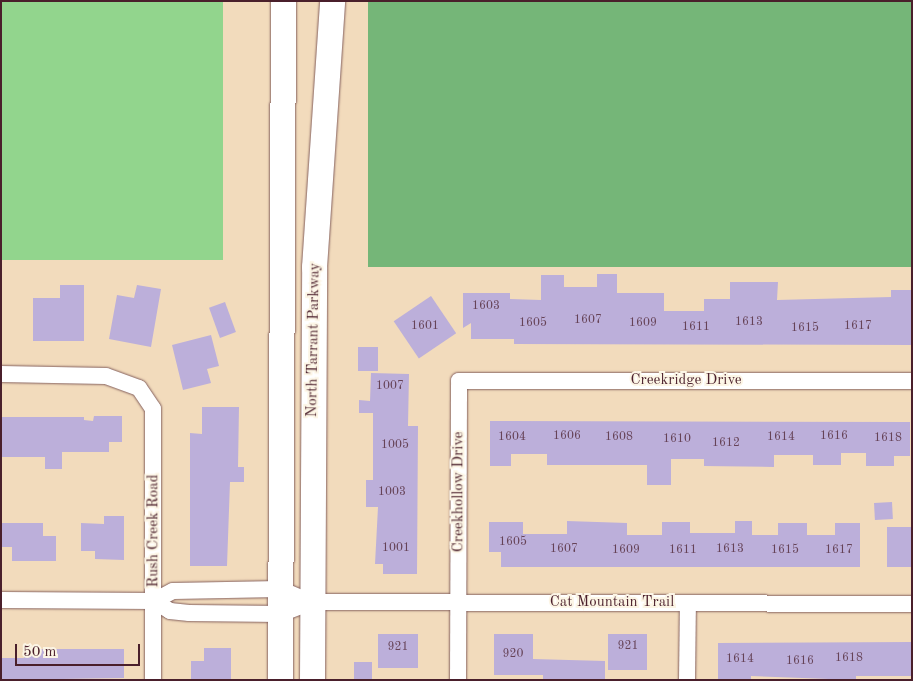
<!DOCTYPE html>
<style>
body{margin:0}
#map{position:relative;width:913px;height:681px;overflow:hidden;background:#f2dbbc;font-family:"Old Standard TT",serif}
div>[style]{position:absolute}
.green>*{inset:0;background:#92d58d;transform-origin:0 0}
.forest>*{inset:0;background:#75b678;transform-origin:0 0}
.building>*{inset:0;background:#bcafda;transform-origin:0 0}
.roads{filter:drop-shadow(0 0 1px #85615e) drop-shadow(0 0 1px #85615e)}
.street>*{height:16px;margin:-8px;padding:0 8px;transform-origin:8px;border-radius:8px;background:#fff}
.primary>*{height:25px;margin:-12.5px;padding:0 12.5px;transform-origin:12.5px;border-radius:12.5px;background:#fff}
span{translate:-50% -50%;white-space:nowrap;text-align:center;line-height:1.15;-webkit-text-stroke:4px #fcf5e5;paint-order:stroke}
.number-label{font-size:12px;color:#664357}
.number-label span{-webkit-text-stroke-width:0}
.street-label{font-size:15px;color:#4a1f2b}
.frame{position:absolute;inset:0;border:2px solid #4a1f2b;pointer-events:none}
.scale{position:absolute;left:15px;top:644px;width:125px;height:22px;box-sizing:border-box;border:2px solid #4a1f2b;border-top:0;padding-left:6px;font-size:15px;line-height:18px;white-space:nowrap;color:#4a1f2b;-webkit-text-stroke:4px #fcf5e5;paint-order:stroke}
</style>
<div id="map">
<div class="green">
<i style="left:1px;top:1px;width:222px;height:259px"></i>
</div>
<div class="forest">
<i style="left:368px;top:1px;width:544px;height:266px"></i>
</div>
<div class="building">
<i style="clip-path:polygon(597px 274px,617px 274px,617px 293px,664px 293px,664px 311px,704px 311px,704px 299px,730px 299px,730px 282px,778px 282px,777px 300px,891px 297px,891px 290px,911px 290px,912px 345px,514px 344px,514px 339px,471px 339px,471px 323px,463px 328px,463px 293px,510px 293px,510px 299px,541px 300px,541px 275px,564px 275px,564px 287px,597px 287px)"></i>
<i style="clip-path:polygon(60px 285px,84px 285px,84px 341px,33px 341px,33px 298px,60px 298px)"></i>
<i style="clip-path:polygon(137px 285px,161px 289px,151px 347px,109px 339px,117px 295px,134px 298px)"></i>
<i style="left:431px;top:296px;width:45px;height:45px;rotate:56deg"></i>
<i style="left:225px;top:302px;width:32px;height:17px;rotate:70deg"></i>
<i style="clip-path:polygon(211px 335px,219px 366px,207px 369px,211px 383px,183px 390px,172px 345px)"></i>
<i style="left:358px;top:347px;width:20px;height:24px"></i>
<i style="clip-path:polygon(371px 373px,409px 374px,408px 426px,418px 426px,417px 574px,383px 574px,383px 564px,375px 564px,378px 507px,366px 507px,366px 480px,373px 480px,373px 413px,359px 413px,359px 400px,370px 401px)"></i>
<i style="clip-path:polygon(202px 407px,239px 407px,238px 467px,244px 467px,244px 482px,230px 482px,227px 566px,190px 566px,190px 433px,202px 434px)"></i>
<i style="clip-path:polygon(94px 416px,122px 416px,122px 442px,109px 442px,109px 452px,62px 452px,62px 469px,45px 469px,45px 457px,1px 457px,1px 417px,84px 417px,84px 420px,93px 421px)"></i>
<i style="clip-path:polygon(490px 421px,910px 422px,910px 456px,894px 456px,894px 466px,866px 466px,866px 453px,841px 453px,841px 465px,813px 465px,813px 455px,774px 455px,774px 467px,704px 466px,704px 459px,671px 459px,671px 485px,647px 485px,647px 465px,547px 465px,547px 454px,511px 454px,511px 466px,490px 466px)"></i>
<i style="left:892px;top:502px;width:17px;height:18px;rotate:87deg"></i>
<i style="clip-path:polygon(104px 516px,124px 516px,124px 560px,95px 559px,95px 551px,81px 551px,81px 523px,104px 524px)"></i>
<i style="clip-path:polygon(567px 521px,627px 523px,627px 535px,662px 535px,662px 522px,690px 522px,690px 533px,735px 533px,735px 521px,752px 521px,752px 535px,778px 535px,778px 523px,807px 523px,807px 535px,835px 535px,835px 523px,860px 523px,860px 567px,501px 567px,501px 552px,489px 552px,489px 522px,523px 522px,523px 534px,567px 534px)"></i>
<i style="clip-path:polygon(1px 523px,43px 523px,43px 536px,56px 536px,56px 561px,12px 561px,12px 547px,1px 547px)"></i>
<i style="left:887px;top:527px;width:25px;height:40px"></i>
<i style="left:378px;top:634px;width:40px;height:34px"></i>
<i style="clip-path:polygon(494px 634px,533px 634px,533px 659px,605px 661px,605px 680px,543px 680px,543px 675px,494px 675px)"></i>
<i style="left:608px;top:634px;width:39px;height:36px"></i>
<i style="clip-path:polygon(912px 642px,912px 676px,856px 676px,856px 680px,751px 676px,751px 680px,718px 680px,718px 643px)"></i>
<i style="clip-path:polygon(204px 648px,231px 648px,231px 680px,191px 680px,191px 661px,204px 661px)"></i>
<i style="clip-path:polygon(24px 649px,124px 649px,124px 678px,1px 680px,1px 658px,24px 658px)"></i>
<i style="left:354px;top:662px;width:18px;height:18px"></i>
</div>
<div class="roads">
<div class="street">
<i style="left:1px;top:374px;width:105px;rotate:1.1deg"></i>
<i style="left:106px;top:376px;width:35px;rotate:20deg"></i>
<i style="left:139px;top:388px;width:25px;rotate:56deg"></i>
<i style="left:153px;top:409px;width:271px;rotate:90deg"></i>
<i style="left:1px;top:600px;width:153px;rotate:0.4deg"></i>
<i style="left:154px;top:601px;width:21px;rotate:-28deg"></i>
<i style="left:173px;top:591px;width:107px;rotate:-1.1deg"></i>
<i style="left:280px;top:589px;width:34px;rotate:23deg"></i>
<i style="left:154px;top:601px;width:19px;rotate:32deg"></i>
<i style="left:170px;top:611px;width:19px;rotate:6deg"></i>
<i style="left:189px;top:613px;width:91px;rotate:0.6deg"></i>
<i style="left:280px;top:614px;width:33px;rotate:-21deg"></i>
<i style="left:311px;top:602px;width:601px;rotate:0.19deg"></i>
<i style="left:458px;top:680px;width:299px;rotate:-89.8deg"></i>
<i style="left:459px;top:381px;width:453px"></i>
<i style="left:687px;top:680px;width:77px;rotate:-89.3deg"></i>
</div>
<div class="primary">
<i style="left:280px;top:680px;width:679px;rotate:-89.75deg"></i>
<i style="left:312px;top:680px;width:413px;rotate:-89.7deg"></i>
<i style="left:314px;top:267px;width:267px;rotate:-86.1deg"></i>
</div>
</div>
<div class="number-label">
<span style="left:486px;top:307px">1603</span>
<span style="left:588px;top:321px">1607</span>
<span style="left:749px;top:323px">1613</span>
<span style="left:533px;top:324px">1605</span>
<span style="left:643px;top:324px">1609</span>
<span style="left:425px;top:327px">1601</span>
<span style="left:858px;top:327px">1617</span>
<span style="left:696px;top:328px">1611</span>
<span style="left:805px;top:329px">1615</span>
<span style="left:390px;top:387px">1007</span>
<span style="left:567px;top:437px">1606</span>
<span style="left:834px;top:437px">1616</span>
<span style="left:512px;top:438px">1604</span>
<span style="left:619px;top:438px">1608</span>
<span style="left:781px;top:438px">1614</span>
<span style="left:888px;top:439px">1618</span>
<span style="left:677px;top:440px">1610</span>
<span style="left:726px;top:444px">1612</span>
<span style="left:395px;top:446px">1005</span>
<span style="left:392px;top:493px">1003</span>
<span style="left:513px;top:543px">1605</span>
<span style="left:396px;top:549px">1001</span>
<span style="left:564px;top:550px">1607</span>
<span style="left:730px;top:550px">1613</span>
<span style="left:626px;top:551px">1609</span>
<span style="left:683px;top:551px">1611</span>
<span style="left:785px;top:551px">1615</span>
<span style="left:839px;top:551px">1617</span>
<span style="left:628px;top:647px">921</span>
<span style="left:398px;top:648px">921</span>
<span style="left:513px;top:655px">920</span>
<span style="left:849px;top:659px">1618</span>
<span style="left:740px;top:660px">1614</span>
<span style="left:800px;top:662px">1616</span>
</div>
<div class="street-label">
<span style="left:314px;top:340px;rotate:-89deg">North Tarrant Parkway</span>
<span style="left:686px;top:381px">Creekridge Drive</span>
<span style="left:459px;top:492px;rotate:-90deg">Creekhollow Drive</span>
<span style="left:154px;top:531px;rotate:-90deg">Rush Creek Road</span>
<span style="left:612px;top:603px">Cat Mountain Trail</span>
</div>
<div class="frame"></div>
<div class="scale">50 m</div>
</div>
